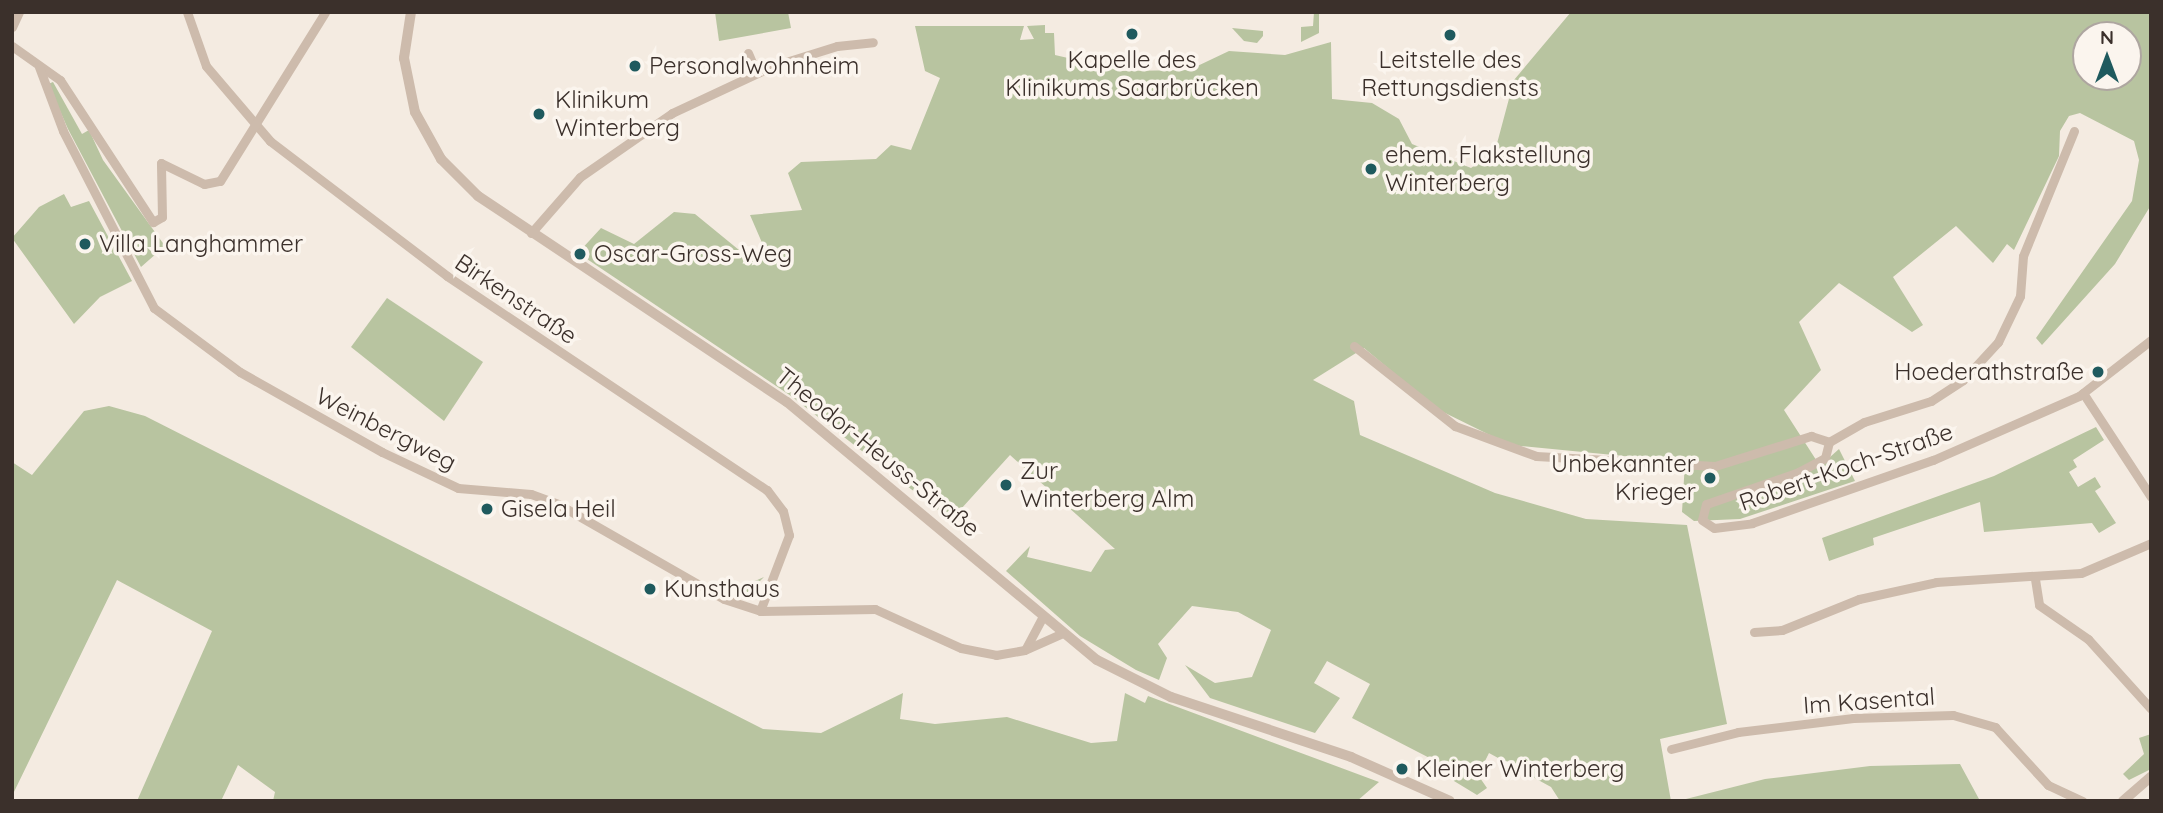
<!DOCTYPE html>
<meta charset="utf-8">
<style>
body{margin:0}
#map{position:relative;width:2163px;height:813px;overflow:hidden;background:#f4ebe1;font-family:Quicksand,sans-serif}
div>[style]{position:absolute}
.green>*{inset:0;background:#b8c4a0}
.minor>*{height:9px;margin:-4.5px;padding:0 4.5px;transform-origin:4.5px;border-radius:4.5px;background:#cdbbac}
.tertiary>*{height:10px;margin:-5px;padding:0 5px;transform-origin:5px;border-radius:5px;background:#cdbbac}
.dots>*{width:19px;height:19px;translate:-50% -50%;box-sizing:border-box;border:4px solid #fbf5ee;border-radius:50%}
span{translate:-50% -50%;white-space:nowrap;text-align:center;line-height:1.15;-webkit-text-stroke:7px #fbf5ee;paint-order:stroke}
.poi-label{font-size:24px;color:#3b302b}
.left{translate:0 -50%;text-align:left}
.right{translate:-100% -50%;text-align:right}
.street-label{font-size:24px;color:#3b302b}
.frame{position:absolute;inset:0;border:14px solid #3b302b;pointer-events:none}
.north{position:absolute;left:2072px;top:21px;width:70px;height:70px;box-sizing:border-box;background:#fbf5ee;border:2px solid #aea6a0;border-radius:50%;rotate:0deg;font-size:19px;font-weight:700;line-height:28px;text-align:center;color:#3b302b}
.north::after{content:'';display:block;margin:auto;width:24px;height:32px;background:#1f5a5e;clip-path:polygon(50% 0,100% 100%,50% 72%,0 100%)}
</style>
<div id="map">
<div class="green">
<i style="clip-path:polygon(715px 12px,788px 12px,791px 28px,719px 41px)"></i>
<i style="clip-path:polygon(1314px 12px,1319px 12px,1319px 33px,1301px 42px,1301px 27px,1313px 26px)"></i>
<i style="clip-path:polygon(evenodd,1571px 12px,2151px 12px,2151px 205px,2115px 264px,2042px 345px,2036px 338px,2132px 201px,2139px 160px,2134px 141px,2080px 113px,2069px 116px,2060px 131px,2059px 156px,2014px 250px,2007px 244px,1993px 263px,1956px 226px,1893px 277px,1923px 325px,1912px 332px,1839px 283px,1799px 322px,1821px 370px,1784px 410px,1820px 466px,1839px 449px,1855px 481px,1740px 519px,1694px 521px,1682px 512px,1685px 462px,1510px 445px,1437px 409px,1364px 348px,1313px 380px,1354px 401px,1360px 435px,1495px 493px,1586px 519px,1687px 525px,1727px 724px,1660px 739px,1671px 801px,1560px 801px,1551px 787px,1489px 753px,1478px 775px,1487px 788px,1477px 795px,1454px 781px,1449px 768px,1352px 718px,1370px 684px,1327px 661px,1314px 683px,1340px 698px,1315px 733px,1210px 698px,1185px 665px,1215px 683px,1252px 677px,1271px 630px,1238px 612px,1192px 606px,1158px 644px,1167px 658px,1159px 680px,1136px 670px,1080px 636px,1006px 571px,1030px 546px,1027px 557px,1091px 572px,1105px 550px,1115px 549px,1010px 455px,951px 520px,791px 396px,578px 253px,601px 228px,634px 244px,674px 212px,695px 214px,750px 259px,763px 245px,750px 215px,802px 210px,788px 173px,801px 162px,876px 159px,891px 145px,911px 150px,940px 78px,925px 71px,915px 26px,1024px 26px,1020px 40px,1034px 39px,1027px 26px,1045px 25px,1045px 33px,1054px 33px,1055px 55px,1124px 71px,1189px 70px,1229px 51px,1285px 55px,1331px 42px,1332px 99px,1372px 103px,1399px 119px,1412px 144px,1471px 168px,1495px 151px,1514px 80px,1571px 12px,2086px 35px,2128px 35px,2128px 77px,2086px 77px,2086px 35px)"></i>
<i style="clip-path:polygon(1232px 28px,1263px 31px,1263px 36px,1257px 43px,1244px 41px)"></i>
<i style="clip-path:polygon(53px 82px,82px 134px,89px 130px,103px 160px,165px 246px,141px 267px,68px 129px,48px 84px)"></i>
<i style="clip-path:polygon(64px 194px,71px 207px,89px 201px,132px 281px,100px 297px,74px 324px,12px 238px,39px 207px)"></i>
<i style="clip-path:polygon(387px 298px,483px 362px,444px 421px,351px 347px)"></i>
<i style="clip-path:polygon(109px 406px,145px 416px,763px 729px,821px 733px,903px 693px,900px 719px,935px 724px,1007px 717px,1091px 743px,1117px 741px,1125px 693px,1145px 703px,1148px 696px,1379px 782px,1357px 801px,273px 801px,275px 792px,238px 765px,221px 801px,137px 801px,212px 631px,117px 580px,12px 796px,12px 462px,32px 475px,84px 411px)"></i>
<i style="clip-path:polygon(2096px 427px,2104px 440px,2073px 460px,2077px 467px,2069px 472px,2078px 487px,2095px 477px,2101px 487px,2095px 491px,2116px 523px,2099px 533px,2092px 523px,1984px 532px,1980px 502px,1873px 538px,1874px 545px,1829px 561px,1822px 538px,1994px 476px)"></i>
<i style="clip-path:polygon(764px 577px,744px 597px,717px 584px,746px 585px)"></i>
<i style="clip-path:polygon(2151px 734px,2151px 769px,2129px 780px,2123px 774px,2144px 754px,2139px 738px)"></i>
<i style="clip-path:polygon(1960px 764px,1979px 799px,1998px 801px,1678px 801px,1765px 779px,1870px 766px)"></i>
</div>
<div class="minor">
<i style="left:187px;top:12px;width:57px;rotate:70.6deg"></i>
<i style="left:206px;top:66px;width:99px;rotate:49.5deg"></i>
<i style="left:270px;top:141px;width:223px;rotate:37.3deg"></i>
<i style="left:447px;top:276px;width:385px;rotate:33.8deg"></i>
<i style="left:767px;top:490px;width:26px;rotate:53deg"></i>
<i style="left:783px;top:511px;width:25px;rotate:76deg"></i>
<i style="left:789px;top:535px;width:81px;rotate:110.9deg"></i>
<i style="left:12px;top:27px;width:17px;rotate:-65deg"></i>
<i style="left:12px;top:46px;width:59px;rotate:35.3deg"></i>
<i style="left:60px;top:80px;width:170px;rotate:56.8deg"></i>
<i style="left:153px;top:222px;width:10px;rotate:-29deg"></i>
<i style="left:162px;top:217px;width:54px;rotate:-91.1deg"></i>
<i style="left:161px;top:163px;width:48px;rotate:26deg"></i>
<i style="left:204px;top:184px;width:16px;rotate:-11deg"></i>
<i style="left:220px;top:181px;width:199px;rotate:-58.1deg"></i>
<i style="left:748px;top:53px;width:21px;rotate:67deg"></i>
<i style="left:39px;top:67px;width:68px;rotate:69.4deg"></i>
<i style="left:63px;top:131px;width:199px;rotate:62.8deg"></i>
<i style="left:154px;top:308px;width:107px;rotate:36.7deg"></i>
<i style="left:240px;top:372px;width:163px;rotate:29.4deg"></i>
<i style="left:382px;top:452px;width:84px;rotate:25.3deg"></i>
<i style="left:458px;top:488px;width:73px;rotate:4.7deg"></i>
<i style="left:531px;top:494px;width:29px;rotate:20deg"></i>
<i style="left:558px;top:504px;width:191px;rotate:29.8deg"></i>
<i style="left:724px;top:599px;width:38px;rotate:18deg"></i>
<i style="left:760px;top:611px;width:115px;rotate:-1deg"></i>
<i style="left:875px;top:609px;width:94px;rotate:24.4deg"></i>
<i style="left:961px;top:648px;width:36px;rotate:11deg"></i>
<i style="left:996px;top:655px;width:29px;rotate:-10deg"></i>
<i style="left:1025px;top:650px;width:36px;rotate:-62deg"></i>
<i style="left:531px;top:233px;width:74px;rotate:-48.8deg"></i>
<i style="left:580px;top:177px;width:112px;rotate:-34.8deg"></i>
<i style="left:672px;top:113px;width:111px;rotate:-25deg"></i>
<i style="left:773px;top:66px;width:67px;rotate:-17.4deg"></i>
<i style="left:837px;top:46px;width:36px;rotate:-6deg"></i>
<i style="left:1354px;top:346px;width:129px;rotate:38.4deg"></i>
<i style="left:1455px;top:426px;width:86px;rotate:20.3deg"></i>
<i style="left:1536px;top:456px;width:179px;rotate:3.2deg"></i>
<i style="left:1715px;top:466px;width:101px;rotate:-17.4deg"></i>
<i style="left:1811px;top:436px;width:19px;rotate:18deg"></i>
<i style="left:2083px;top:393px;width:124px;rotate:56.8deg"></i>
<i style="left:1829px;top:442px;width:16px;rotate:104deg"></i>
<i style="left:1825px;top:458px;width:30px;rotate:152deg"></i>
<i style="left:1799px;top:472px;width:98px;rotate:161deg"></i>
<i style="left:1706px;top:504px;width:16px;rotate:104deg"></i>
<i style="left:1702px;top:520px;width:14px;rotate:34deg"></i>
<i style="left:1714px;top:528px;width:38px;rotate:-7deg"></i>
<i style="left:1752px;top:523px;width:192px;rotate:-19.2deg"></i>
<i style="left:1933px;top:460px;width:159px;rotate:-23.7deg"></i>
<i style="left:2079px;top:396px;width:91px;rotate:-37.9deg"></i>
<i style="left:1829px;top:442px;width:40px;rotate:-29.7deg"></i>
<i style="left:1864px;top:422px;width:70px;rotate:-17.4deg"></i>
<i style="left:1931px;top:401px;width:38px;rotate:-33deg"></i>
<i style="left:1963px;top:380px;width:52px;rotate:-47.4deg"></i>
<i style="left:1998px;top:342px;width:51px;rotate:-64.4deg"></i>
<i style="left:2020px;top:296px;width:40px;rotate:-85.7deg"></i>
<i style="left:2023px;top:256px;width:135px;rotate:-67.8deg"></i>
<i style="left:2035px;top:579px;width:26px;rotate:81deg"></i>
<i style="left:2039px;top:605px;width:60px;rotate:34.8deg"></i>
<i style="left:2088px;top:639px;width:94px;rotate:48deg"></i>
<i style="left:1754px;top:632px;width:28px;rotate:-4deg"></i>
<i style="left:1782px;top:630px;width:83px;rotate:-21.9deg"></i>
<i style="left:1859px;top:599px;width:79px;rotate:-12.4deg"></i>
<i style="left:1936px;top:582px;width:145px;rotate:-3.6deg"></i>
<i style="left:2081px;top:573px;width:76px;rotate:-23.2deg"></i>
<i style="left:1027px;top:649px;width:37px;rotate:-24deg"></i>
<i style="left:1671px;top:749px;width:69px;rotate:-14.2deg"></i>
<i style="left:1738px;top:732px;width:116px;rotate:-6.9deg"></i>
<i style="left:1853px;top:718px;width:100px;rotate:-1.7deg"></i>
<i style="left:1953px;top:715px;width:44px;rotate:15.9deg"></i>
<i style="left:1995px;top:727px;width:79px;rotate:47.6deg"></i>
<i style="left:2048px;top:785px;width:38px;rotate:25deg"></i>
</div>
<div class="tertiary">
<i style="left:411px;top:12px;width:47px;rotate:98.7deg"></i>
<i style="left:404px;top:58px;width:55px;rotate:78.5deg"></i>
<i style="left:415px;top:112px;width:54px;rotate:61deg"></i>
<i style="left:441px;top:159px;width:52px;rotate:45deg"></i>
<i style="left:478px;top:196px;width:371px;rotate:33.7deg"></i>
<i style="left:787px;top:402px;width:403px;rotate:39.8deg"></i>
<i style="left:1097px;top:660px;width:83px;rotate:26.6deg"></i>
<i style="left:1171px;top:697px;width:190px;rotate:18.4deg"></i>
<i style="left:1351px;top:757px;width:108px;rotate:24deg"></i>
<i style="left:2123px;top:801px;width:37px;rotate:-41deg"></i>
</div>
<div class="dots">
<i style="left:1132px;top:34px;background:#1f5a5e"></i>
<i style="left:1450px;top:35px;background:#1f5a5e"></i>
<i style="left:635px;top:66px;background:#1f5a5e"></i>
<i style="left:539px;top:114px;background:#1f5a5e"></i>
<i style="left:1371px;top:169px;background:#1f5a5e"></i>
<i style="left:85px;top:244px;background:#1f5a5e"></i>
<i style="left:580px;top:254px;background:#1f5a5e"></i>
<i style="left:2098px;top:372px;background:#1f5a5e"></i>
<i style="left:1710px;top:478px;background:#1f5a5e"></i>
<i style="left:1006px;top:485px;background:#1f5a5e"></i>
<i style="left:487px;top:509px;background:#1f5a5e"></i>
<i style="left:650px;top:589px;background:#1f5a5e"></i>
<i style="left:1402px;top:769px;background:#1f5a5e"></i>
</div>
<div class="poi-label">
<span style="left:1132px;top:74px">Kapelle des<br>Klinikums Saarbrücken</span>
<span style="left:1450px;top:74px">Leitstelle des<br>Rettungsdiensts</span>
<span class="left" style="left:649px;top:66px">Personalwohnheim</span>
<span class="left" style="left:555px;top:114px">Klinikum<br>Winterberg</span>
<span class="left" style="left:1385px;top:169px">ehem. Flakstellung<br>Winterberg</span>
<span class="left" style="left:99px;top:244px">Villa Langhammer</span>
<span class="left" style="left:594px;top:254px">Oscar-Gross-Weg</span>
<span class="right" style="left:2084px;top:372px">Hoederathstraße</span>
<span class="right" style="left:1696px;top:478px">Unbekannter<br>Krieger</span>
<span class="left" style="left:1020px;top:485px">Zur<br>Winterberg Alm</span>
<span class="left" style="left:501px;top:509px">Gisela Heil</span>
<span class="left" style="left:664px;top:589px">Kunsthaus</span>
<span class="left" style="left:1416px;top:769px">Kleiner Winterberg</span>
</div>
<div class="street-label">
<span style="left:516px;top:299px;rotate:34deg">Birkenstraße</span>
<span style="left:386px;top:429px;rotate:27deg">Weinbergweg</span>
<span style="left:878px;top:452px;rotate:39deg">Theodor-Heuss-Straße</span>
<span style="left:1846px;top:467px;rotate:-19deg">Robert-Koch-Straße</span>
<span style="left:1869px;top:701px;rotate:-4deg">Im Kasental</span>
</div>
<div class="frame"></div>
<div class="north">N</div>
</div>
